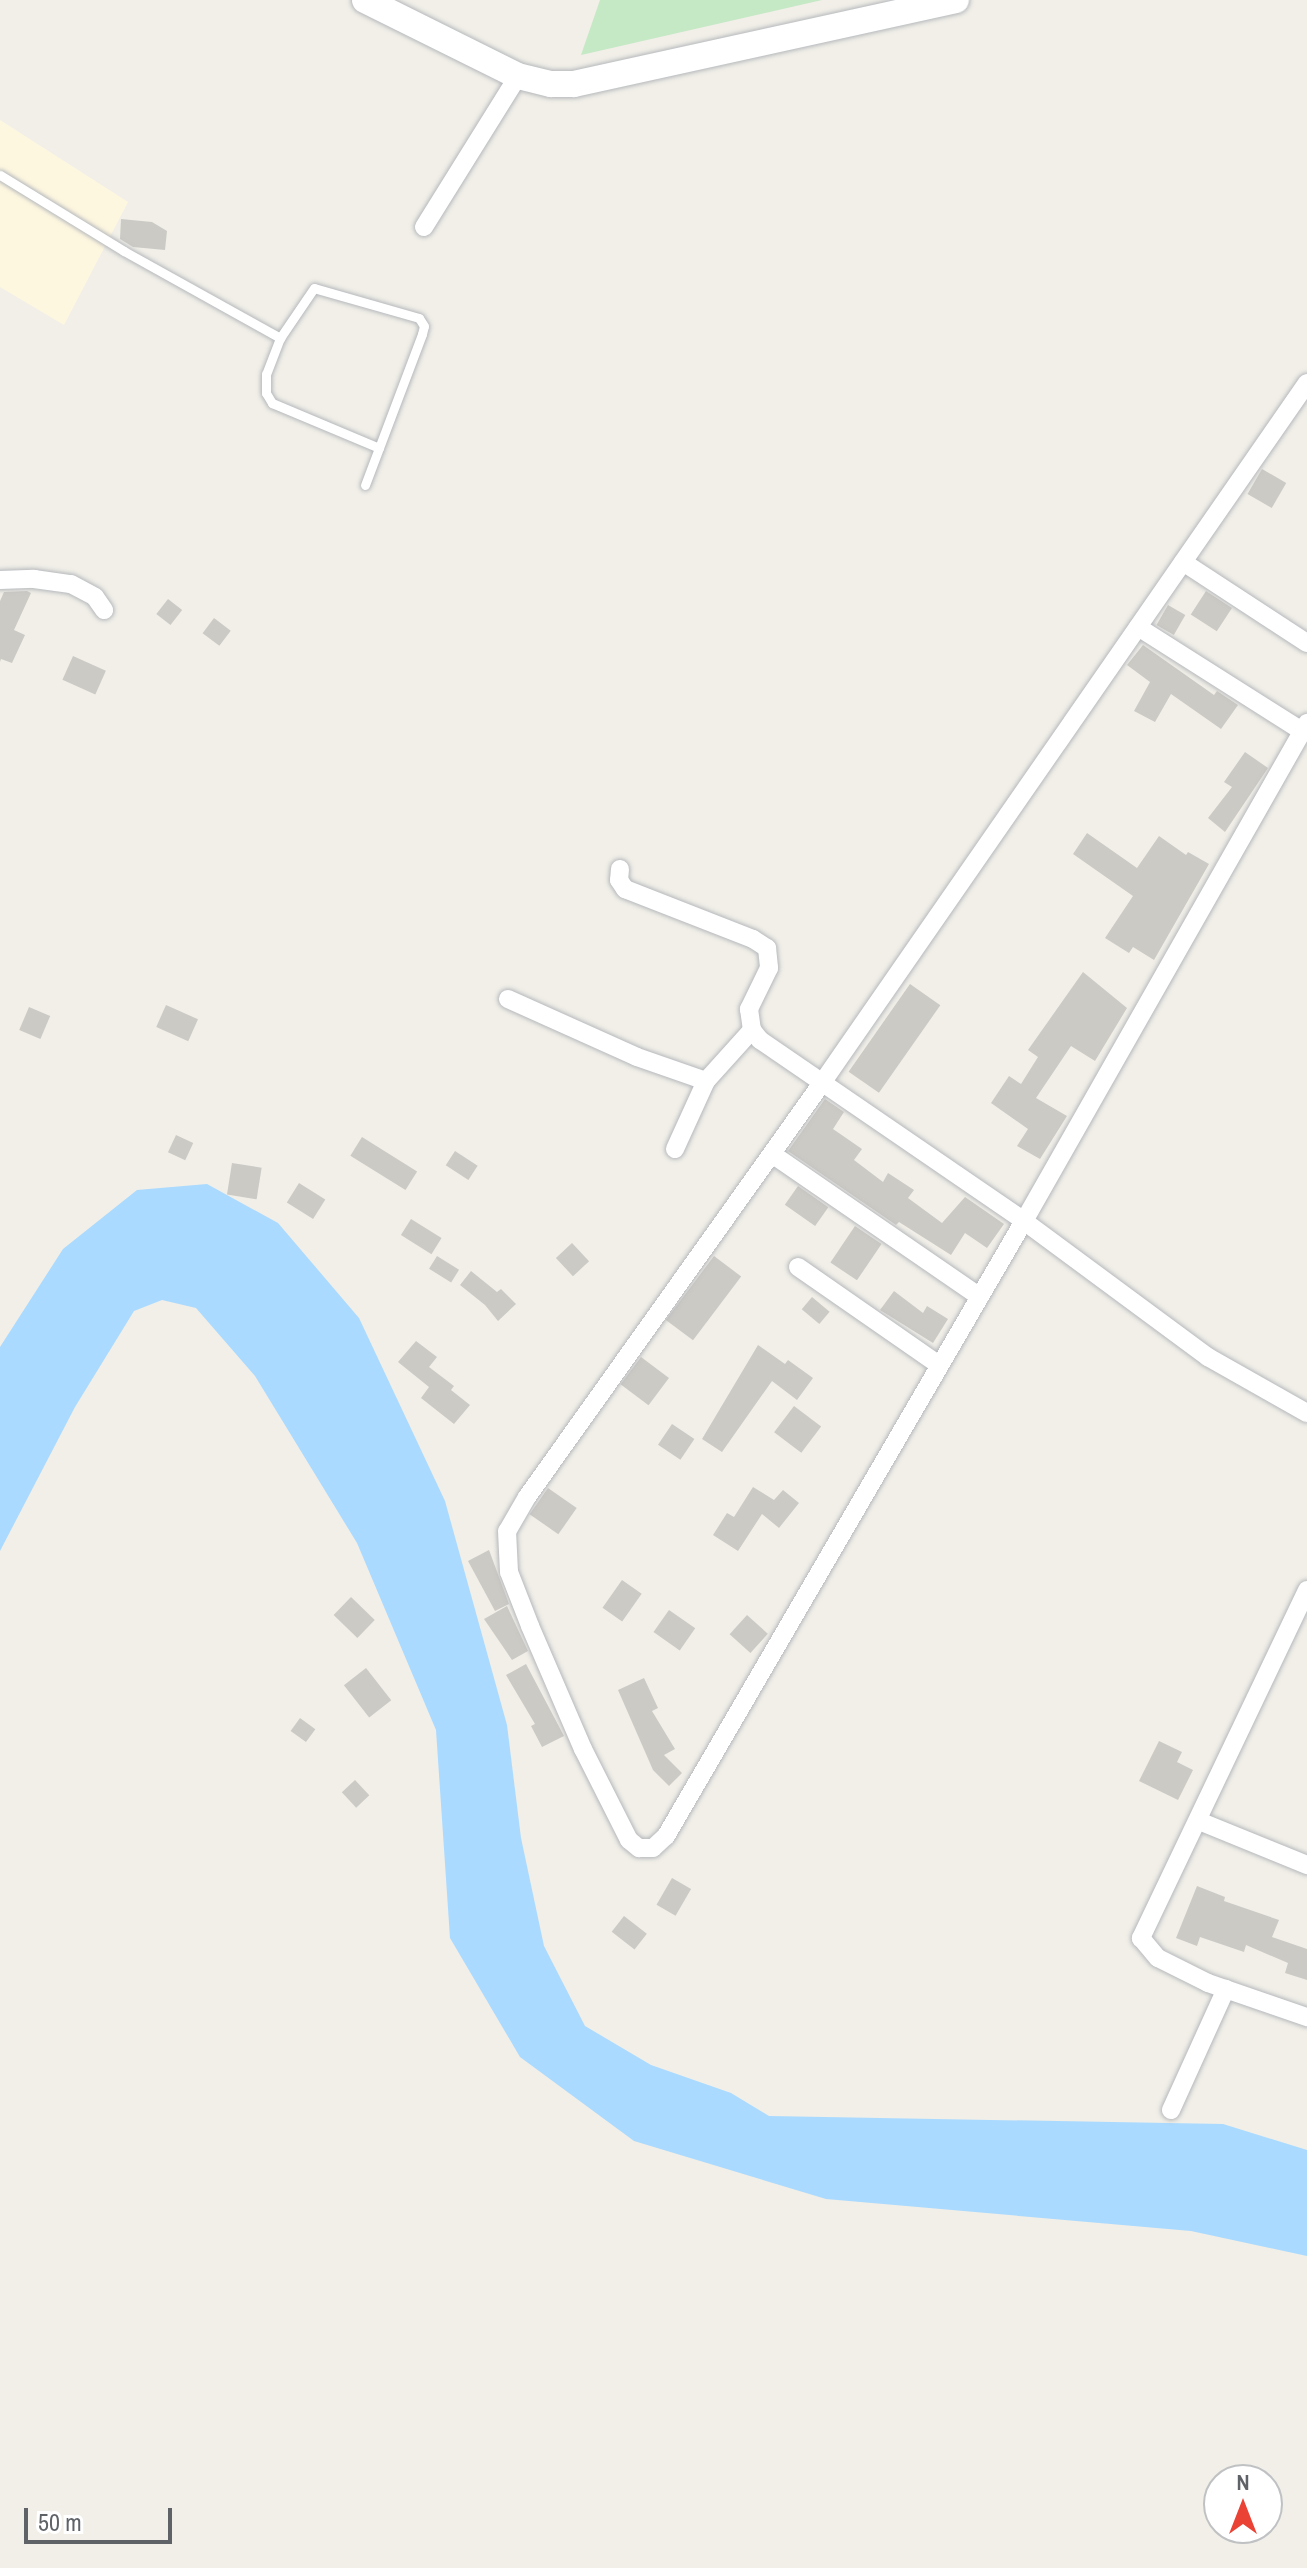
<!DOCTYPE html>
<style>
body{margin:0}
#map{position:relative;width:1307px;height:2568px;overflow:hidden;background:#f1efe8;font-family:"Archivo Narrow",sans-serif}
div>[style]{position:absolute}
.commercial>*{inset:0;background:#fef7e0}
.green>*{inset:0;background:#c5e8c5}
.water>*{inset:0;background:#aadaff}
.building>*{inset:0;background:#cccac5;transform-origin:0 0}
.roads{filter:drop-shadow(0 0 2px #b5b8bc) drop-shadow(0 0 2px #b5b8bc)}
.lane>*{height:9px;margin:-4.5px;padding:0 4.5px;transform-origin:4.5px;border-radius:4.5px;background:#fff}
.street>*{height:18px;margin:-9px;padding:0 9px;transform-origin:9px;border-radius:9px;background:#fff}
.secondary>*{height:26px;margin:-13px;padding:0 13px;transform-origin:13px;border-radius:13px;background:#fff}
span{translate:-50% -50%;white-space:nowrap;text-align:center;line-height:1.15;-webkit-text-stroke:8px #fff;paint-order:stroke}
.north{position:absolute;left:1203px;top:2464px;width:80px;height:80px;box-sizing:border-box;background:#fff;border:2px solid #bfc1c3;border-radius:50%;rotate:0deg;font-size:22px;font-weight:700;line-height:32px;text-align:center;color:#5f6368}
.north::after{content:'';display:block;margin:auto;width:28px;height:36px;background:#ea4335;clip-path:polygon(50% 0,100% 100%,50% 72%,0 100%)}
.scale{position:absolute;left:24px;top:2508px;width:148px;height:36px;box-sizing:border-box;border:4px solid #5f6368;border-top:0;padding-left:10px;font-size:24px;line-height:28px;white-space:nowrap;color:#5f6368;-webkit-text-stroke:6px #fff;paint-order:stroke}
</style>
<div id="map">
<div class="commercial">
<i style="clip-path:polygon(0 120px,128px 202px,64px 325px,0 287px)"></i>
</div>
<div class="green">
<i style="clip-path:polygon(600px 0,822px 0,581px 55px)"></i>
</div>
<div class="water">
<i style="clip-path:polygon(207px 1184px,278px 1223px,359px 1318px,445px 1501px,507px 1725px,521px 1838px,544px 1946px,585px 2026px,651px 2065px,731px 2093px,769px 2116px,1223px 2124px,1307px 2150px,1307px 2256px,1191px 2231px,826px 2199px,634px 2141px,520px 2057px,450px 1938px,436px 1730px,357px 1543px,255px 1376px,196px 1308px,162px 1300px,134px 1311px,75px 1407px,0 1551px,0 1347px,63px 1249px,137px 1190px)"></i>
</div>
<div class="building">
<i style="clip-path:polygon(121px 219px,152px 222px,167px 231px,165px 250px,133px 247px,120px 239px)"></i>
<i style="left:1262px;top:469px;width:28px;height:29px;rotate:30deg"></i>
<i style="clip-path:polygon(27px 591px,31px 593px,14px 630px,25px 635px,12px 663px,1px 659px,0 662px,0 601px,4px 592px)"></i>
<i style="left:1206px;top:591px;width:31px;height:28px;rotate:33deg"></i>
<i style="left:168px;top:599px;width:18px;height:19px;rotate:38deg"></i>
<i style="left:1168px;top:605px;width:20px;height:23px;rotate:30deg"></i>
<i style="left:214px;top:618px;width:21px;height:19px;rotate:37deg"></i>
<i style="clip-path:polygon(1143px 645px,1214px 695px,1217px 691px,1238px 705px,1221px 729px,1171px 694px,1155px 722px,1134px 711px,1150px 682px,1127px 665px)"></i>
<i style="left:73px;top:656px;width:36px;height:26px;rotate:24deg"></i>
<i style="clip-path:polygon(1245px 752px,1268px 768px,1225px 832px,1208px 818px,1232px 787px,1224px 782px)"></i>
<i style="clip-path:polygon(1087px 833px,1137px 868px,1159px 836px,1186px 855px,1188px 852px,1209px 864px,1154px 960px,1133px 947px,1129px 953px,1105px 938px,1133px 896px,1073px 854px)"></i>
<i style="clip-path:polygon(1083px 972px,1127px 1008px,1095px 1061px,1071px 1046px,1036px 1098px,1067px 1116px,1040px 1159px,1017px 1146px,1028px 1129px,991px 1103px,1009px 1076px,1021px 1084px,1038px 1057px,1028px 1050px)"></i>
<i style="left:910px;top:984px;width:37px;height:107px;rotate:35deg"></i>
<i style="left:166px;top:1005px;width:35px;height:24px;rotate:24deg"></i>
<i style="left:29px;top:1007px;width:23px;height:25px;rotate:23deg"></i>
<i style="clip-path:polygon(825px 1099px,844px 1112px,833px 1129px,862px 1149px,854px 1160px,883px 1182px,888px 1173px,914px 1190px,908px 1198px,942px 1223px,965px 1197px,1004px 1224px,987px 1248px,965px 1233px,951px 1255px,899px 1222px,896px 1225px,788px 1151px)"></i>
<i style="left:176px;top:1135px;width:19px;height:19px;rotate:25deg"></i>
<i style="left:362px;top:1137px;width:65px;height:22px;rotate:32deg"></i>
<i style="left:455px;top:1151px;width:27px;height:17px;rotate:33deg"></i>
<i style="left:232px;top:1163px;width:30px;height:32px;rotate:9deg"></i>
<i style="left:299px;top:1183px;width:31px;height:23px;rotate:32deg"></i>
<i style="left:798px;top:1186px;width:37px;height:23px;rotate:35deg"></i>
<i style="left:411px;top:1219px;width:36px;height:19px;rotate:32deg"></i>
<i style="left:855px;top:1226px;width:32px;height:44px;rotate:34deg"></i>
<i style="left:572px;top:1243px;width:25px;height:22px;rotate:47deg"></i>
<i style="left:437px;top:1256px;width:26px;height:15px;rotate:32deg"></i>
<i style="left:714px;top:1256px;width:34px;height:80px;rotate:37deg"></i>
<i style="clip-path:polygon(471px 1271px,497px 1292px,501px 1289px,516px 1304px,498px 1321px,485px 1305px,460px 1285px)"></i>
<i style="clip-path:polygon(894px 1291px,923px 1313px,927px 1306px,948px 1319px,933px 1343px,880px 1310px)"></i>
<i style="left:812px;top:1297px;width:23px;height:16px;rotate:40deg"></i>
<i style="clip-path:polygon(416px 1341px,437px 1357px,429px 1367px,454px 1386px,451px 1390px,470px 1405px,454px 1424px,421px 1398px,429px 1387px,398px 1362px)"></i>
<i style="clip-path:polygon(758px 1345px,785px 1364px,788px 1360px,813px 1378px,797px 1400px,772px 1381px,722px 1452px,702px 1439px)"></i>
<i style="left:641px;top:1357px;width:35px;height:34px;rotate:37deg"></i>
<i style="left:794px;top:1406px;width:34px;height:33px;rotate:37deg"></i>
<i style="left:672px;top:1424px;width:27px;height:25px;rotate:34deg"></i>
<i style="clip-path:polygon(753px 1487px,774px 1500px,783px 1490px,799px 1503px,779px 1528px,762px 1514px,738px 1551px,713px 1535px,727px 1513px,734px 1517px)"></i>
<i style="left:548px;top:1488px;width:35px;height:32px;rotate:35deg"></i>
<i style="clip-path:polygon(489px 1550px,509px 1604px,495px 1611px,468px 1561px)"></i>
<i style="left:622px;top:1580px;width:24px;height:34px;rotate:35deg"></i>
<i style="left:351px;top:1597px;width:33px;height:25px;rotate:44deg"></i>
<i style="clip-path:polygon(507px 1606px,528px 1651px,512px 1660px,484px 1619px)"></i>
<i style="left:669px;top:1610px;width:32px;height:27px;rotate:35deg"></i>
<i style="left:747px;top:1615px;width:28px;height:26px;rotate:42deg"></i>
<i style="clip-path:polygon(526px 1664px,564px 1736px,542px 1747px,531px 1726px,535px 1724px,506px 1675px)"></i>
<i style="left:366px;top:1668px;width:41px;height:28px;rotate:52deg"></i>
<i style="clip-path:polygon(644px 1678px,658px 1708px,652px 1711px,675px 1749px,664px 1755px,682px 1773px,669px 1786px,653px 1770px,618px 1690px)"></i>
<i style="left:300px;top:1718px;width:19px;height:16px;rotate:36deg"></i>
<i style="clip-path:polygon(1159px 1741px,1182px 1752px,1177px 1762px,1193px 1770px,1178px 1800px,1139px 1781px)"></i>
<i style="left:355px;top:1780px;width:21px;height:18px;rotate:47deg"></i>
<i style="left:672px;top:1878px;width:22px;height:31px;rotate:30deg"></i>
<i style="clip-path:polygon(1197px 1886px,1225px 1897px,1224px 1901px,1279px 1920px,1272px 1937px,1307px 1949px,1307px 1980px,1285px 1973px,1288px 1963px,1246px 1945px,1244px 1952px,1200px 1937px,1197px 1946px,1176px 1938px)"></i>
<i style="left:624px;top:1916px;width:29px;height:20px;rotate:38deg"></i>
</div>
<div class="roads">
<div class="lane">
<i style="left:0;top:175px;width:145px;rotate:31.5deg"></i>
<i style="left:124px;top:251px;width:179px;rotate:29.1deg"></i>
<i style="left:365px;top:485px;width:161px;rotate:-69.3deg"></i>
<i style="left:422px;top:334px;width:8px;rotate:-76deg"></i>
<i style="left:424px;top:326px;width:9px;rotate:-122deg"></i>
<i style="left:419px;top:318px;width:109px;rotate:-164.1deg"></i>
<i style="left:314px;top:288px;width:60px;rotate:124.2deg"></i>
<i style="left:280px;top:338px;width:39px;rotate:111deg"></i>
<i style="left:266px;top:374px;width:19px;rotate:90deg"></i>
<i style="left:266px;top:393px;width:12px;rotate:59deg"></i>
<i style="left:272px;top:403px;width:116px;rotate:22.8deg"></i>
</div>
<div class="street">
<i style="left:424px;top:227px;width:178px;rotate:-58.1deg"></i>
<i style="left:1307px;top:383px;width:852px;rotate:124.72deg"></i>
<i style="left:822px;top:1083px;width:508px;rotate:125.47deg"></i>
<i style="left:527px;top:1497px;width:39px;rotate:120deg"></i>
<i style="left:507px;top:1531px;width:41px;rotate:87.2deg"></i>
<i style="left:509px;top:1572px;width:58px;rotate:68.7deg"></i>
<i style="left:530px;top:1626px;width:134px;rotate:66.7deg"></i>
<i style="left:583px;top:1749px;width:102px;rotate:63.2deg"></i>
<i style="left:629px;top:1840px;width:13px;rotate:39deg"></i>
<i style="left:639px;top:1848px;width:14px"></i>
<i style="left:653px;top:1848px;width:18px;rotate:-43deg"></i>
<i style="left:666px;top:1836px;width:712px;rotate:-59.8deg"></i>
<i style="left:1024px;top:1221px;width:573px;rotate:-60.39deg"></i>
<i style="left:1183px;top:562px;width:148px;rotate:33.2deg"></i>
<i style="left:0;top:580px;width:34px;rotate:-2deg"></i>
<i style="left:34px;top:579px;width:37px;rotate:8deg"></i>
<i style="left:71px;top:584px;width:27px;rotate:28deg"></i>
<i style="left:95px;top:597px;width:16px;rotate:55deg"></i>
<i style="left:1138px;top:627px;width:194px;rotate:32.4deg"></i>
<i style="left:620px;top:869px;width:11px;rotate:95deg"></i>
<i style="left:619px;top:880px;width:11px;rotate:56deg"></i>
<i style="left:625px;top:889px;width:137px;rotate:21.3deg"></i>
<i style="left:753px;top:939px;width:17px;rotate:33deg"></i>
<i style="left:767px;top:948px;width:20px;rotate:84deg"></i>
<i style="left:769px;top:968px;width:46px;rotate:116deg"></i>
<i style="left:749px;top:1009px;width:21px;rotate:82deg"></i>
<i style="left:752px;top:1030px;width:13px;rotate:51deg"></i>
<i style="left:760px;top:1040px;width:320px;rotate:34.4deg"></i>
<i style="left:1024px;top:1221px;width:229px;rotate:36.5deg"></i>
<i style="left:1208px;top:1357px;width:114px;rotate:29.5deg"></i>
<i style="left:508px;top:999px;width:141px;rotate:24.2deg"></i>
<i style="left:637px;top:1057px;width:73px;rotate:19.2deg"></i>
<i style="left:675px;top:1149px;width:75px;rotate:-65.5deg"></i>
<i style="left:706px;top:1081px;width:69px;rotate:-48deg"></i>
<i style="left:772px;top:1154px;width:252px;rotate:34.5deg"></i>
<i style="left:798px;top:1267px;width:172px;rotate:34.8deg"></i>
<i style="left:1307px;top:1590px;width:386px;rotate:115.5deg"></i>
<i style="left:1141px;top:1938px;width:26px;rotate:50deg"></i>
<i style="left:1158px;top:1958px;width:56px;rotate:26.6deg"></i>
<i style="left:1208px;top:1983px;width:105px;rotate:19deg"></i>
<i style="left:1199px;top:1821px;width:117px;rotate:22.2deg"></i>
<i style="left:1171px;top:2110px;width:133px;rotate:-65.6deg"></i>
</div>
<div class="secondary">
<i style="left:365px;top:0;width:171px;rotate:26.4deg"></i>
<i style="left:518px;top:76px;width:34px;rotate:14deg"></i>
<i style="left:551px;top:84px;width:23px"></i>
<i style="left:574px;top:84px;width:391px;rotate:-12.4deg"></i>
</div>
</div>
<div class="north">N</div>
<div class="scale">50 m</div>
</div>
